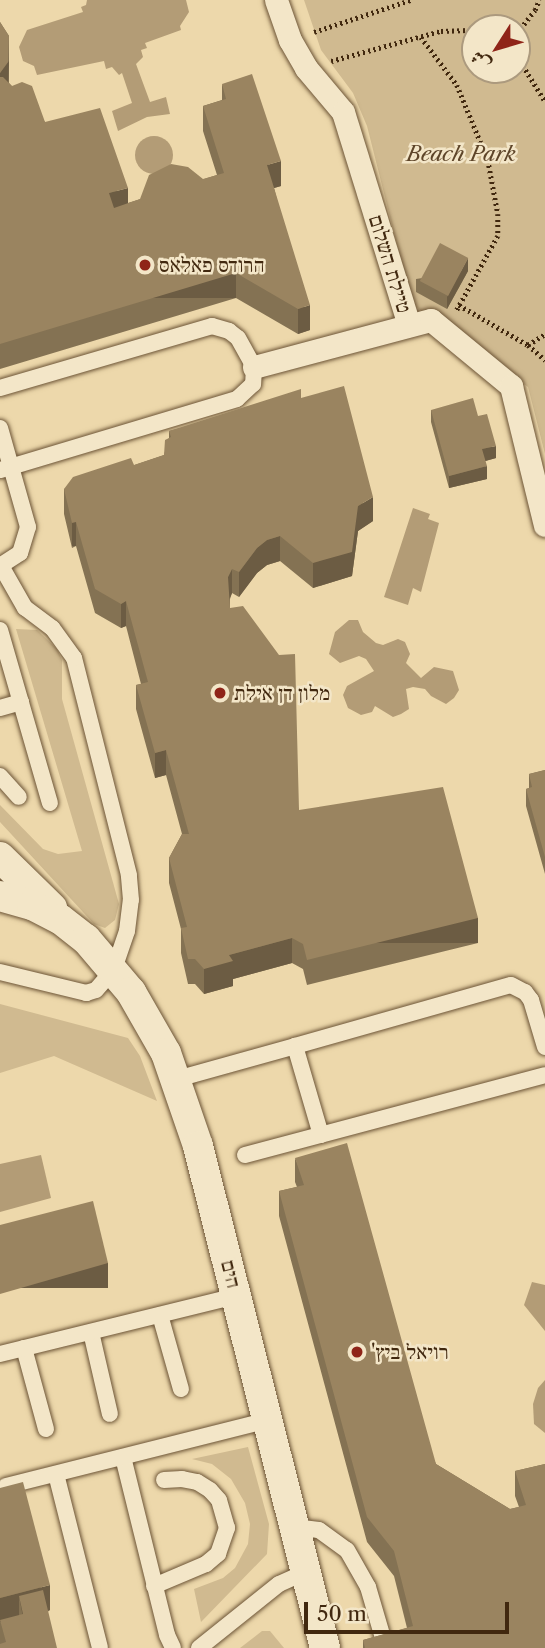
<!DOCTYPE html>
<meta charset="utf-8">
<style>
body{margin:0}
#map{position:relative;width:545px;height:1648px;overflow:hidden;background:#edd8ab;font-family:"Libre Caslon Text",Amiri,"Frank Ruhl Libre",serif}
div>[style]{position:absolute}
.green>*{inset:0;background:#d0ba90}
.water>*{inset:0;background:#b39c76}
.round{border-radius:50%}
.path>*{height:4.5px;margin-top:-2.25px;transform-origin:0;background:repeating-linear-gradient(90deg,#41280f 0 2px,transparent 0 5.5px)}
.roads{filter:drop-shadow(0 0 2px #6c5436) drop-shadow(0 0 2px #6c5436)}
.service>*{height:16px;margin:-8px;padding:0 8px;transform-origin:8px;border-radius:8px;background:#f3e6c8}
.pedestrian>*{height:23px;margin:-11.5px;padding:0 11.5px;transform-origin:11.5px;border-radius:11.5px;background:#f3e6c8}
.minor>*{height:30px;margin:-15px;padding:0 15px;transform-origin:15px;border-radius:15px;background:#f3e6c8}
.wall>*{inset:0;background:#847253}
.shaded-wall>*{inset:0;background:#6c5c43;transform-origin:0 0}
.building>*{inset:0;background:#9a8460;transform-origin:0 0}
.dots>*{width:19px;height:19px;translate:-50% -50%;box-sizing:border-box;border:4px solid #f3e6c8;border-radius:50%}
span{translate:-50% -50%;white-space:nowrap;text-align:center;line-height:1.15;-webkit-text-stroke:5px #f3e6c8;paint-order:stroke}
.park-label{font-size:21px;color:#5e4529;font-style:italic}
.street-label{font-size:21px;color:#41280f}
.poi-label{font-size:21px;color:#41280f}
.left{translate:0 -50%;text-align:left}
.north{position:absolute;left:461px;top:14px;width:70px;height:70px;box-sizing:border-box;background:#f3e6c8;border:2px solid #ac9a7e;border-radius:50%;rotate:233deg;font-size:19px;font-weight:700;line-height:28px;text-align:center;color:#41280f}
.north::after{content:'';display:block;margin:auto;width:24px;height:32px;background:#8f2418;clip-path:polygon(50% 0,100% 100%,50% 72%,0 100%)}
.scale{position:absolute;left:304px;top:1602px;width:205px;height:32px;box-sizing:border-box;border:4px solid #41280f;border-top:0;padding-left:9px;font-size:21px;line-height:24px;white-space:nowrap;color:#41280f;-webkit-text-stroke:5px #f3e6c8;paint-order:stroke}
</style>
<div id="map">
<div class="green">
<i style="clip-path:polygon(evenodd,304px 0,545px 0,545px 454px,528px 387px,412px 304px,367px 126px,353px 93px,321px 50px,304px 0,475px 28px,517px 28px,517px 70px,475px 70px,475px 28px)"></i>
<i style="clip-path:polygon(16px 629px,37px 630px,57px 649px,62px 660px,62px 699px,119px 904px,115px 920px,105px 928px,94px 924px,0 822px,0 805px,43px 849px,58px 854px,82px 851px)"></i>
<i style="clip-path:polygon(0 1004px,128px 1038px,140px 1056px,157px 1101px,54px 1056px,0 1073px)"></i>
<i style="clip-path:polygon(248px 1447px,269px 1524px,267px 1554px,201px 1622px,194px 1589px,223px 1578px,235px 1568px,248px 1544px,250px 1524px,245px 1503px,231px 1479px,212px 1464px,192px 1459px)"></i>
<i style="clip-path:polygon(262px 1631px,270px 1631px,284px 1648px,240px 1648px)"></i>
</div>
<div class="water">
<i style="clip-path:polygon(87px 0,186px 0,189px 12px,180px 26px,181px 30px,145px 43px,147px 48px,141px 50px,143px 57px,136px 64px,150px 102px,166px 97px,170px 114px,147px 117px,118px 131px,112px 111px,132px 103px,122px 73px,119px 75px,112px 67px,106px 69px,104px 61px,37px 75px,34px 66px,23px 61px,19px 47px,27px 30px,83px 12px,81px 7px,86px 5px)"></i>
<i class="round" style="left:135px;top:136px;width:38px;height:38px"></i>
<i style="clip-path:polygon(413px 508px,430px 514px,428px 519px,439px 523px,421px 592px,413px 588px,408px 605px,384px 597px)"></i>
<i style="clip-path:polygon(349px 620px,358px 620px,363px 632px,376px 643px,383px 645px,398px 639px,405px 642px,410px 654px,406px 663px,421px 678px,434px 667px,453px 671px,459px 690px,454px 698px,446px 704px,431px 696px,425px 689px,413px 687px,406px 689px,409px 709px,401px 714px,393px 717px,375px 706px,372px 712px,361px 715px,348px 708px,343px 695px,347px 686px,374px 671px,366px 659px,359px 656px,340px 663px,329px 654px,335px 632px)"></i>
<i style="clip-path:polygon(41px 1155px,51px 1198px,0 1212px,0 1164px)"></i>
<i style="clip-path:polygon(532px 1282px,545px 1285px,545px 1331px,524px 1305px)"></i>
<i style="clip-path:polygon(545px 1380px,545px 1433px,534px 1424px,533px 1404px,538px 1388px)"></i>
</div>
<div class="path">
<i style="left:314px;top:32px;width:102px;rotate:-18.3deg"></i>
<i style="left:517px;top:33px;width:29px;rotate:-52deg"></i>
<i style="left:535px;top:10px;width:11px;rotate:-68deg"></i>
<i style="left:421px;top:37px;width:60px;rotate:53.1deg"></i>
<i style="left:457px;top:85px;width:81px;rotate:67.5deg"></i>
<i style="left:488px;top:160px;width:55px;rotate:79.5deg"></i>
<i style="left:498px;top:214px;width:22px;rotate:90deg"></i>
<i style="left:498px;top:236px;width:85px;rotate:119deg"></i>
<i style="left:517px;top:56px;width:53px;rotate:58.1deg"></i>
<i style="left:331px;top:61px;width:114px;rotate:-15.3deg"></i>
<i style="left:441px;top:31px;width:34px;rotate:-2deg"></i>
<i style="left:459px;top:305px;width:80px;rotate:30.1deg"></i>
<i style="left:528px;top:345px;width:23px;rotate:41deg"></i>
<i style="left:528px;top:345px;width:20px;rotate:-33deg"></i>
</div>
<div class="roads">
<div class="service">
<i style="left:0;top:388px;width:221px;rotate:-16.3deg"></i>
<i style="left:212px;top:326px;width:18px;rotate:16deg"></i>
<i style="left:229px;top:331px;width:11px;rotate:38deg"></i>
<i style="left:238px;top:338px;width:33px;rotate:61deg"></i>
<i style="left:254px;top:367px;width:17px;rotate:93deg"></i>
<i style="left:253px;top:384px;width:22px;rotate:137deg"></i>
<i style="left:237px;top:399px;width:247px;rotate:163.3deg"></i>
<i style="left:0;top:428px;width:103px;rotate:74.2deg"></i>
<i style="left:28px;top:527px;width:27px;rotate:107deg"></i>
<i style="left:20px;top:553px;width:24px;rotate:147deg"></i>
<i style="left:0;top:630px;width:180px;rotate:73.9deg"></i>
<i style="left:0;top:708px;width:22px;rotate:-16deg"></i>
<i style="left:0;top:776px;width:28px;rotate:48deg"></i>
<i style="left:0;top:972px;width:89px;rotate:13.7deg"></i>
<i style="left:86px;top:993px;width:10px;rotate:-17deg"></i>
<i style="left:96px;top:990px;width:28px;rotate:-49deg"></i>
<i style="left:114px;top:969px;width:40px;rotate:-71.1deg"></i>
<i style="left:127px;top:931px;width:31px;rotate:-83deg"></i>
<i style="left:131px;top:900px;width:25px;rotate:-95deg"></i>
<i style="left:129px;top:875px;width:224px;rotate:-104.2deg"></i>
<i style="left:74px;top:658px;width:37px;rotate:-126deg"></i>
<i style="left:52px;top:628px;width:34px;rotate:-143deg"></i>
<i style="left:25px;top:608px;width:48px;rotate:-119.7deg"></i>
<i style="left:177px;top:1079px;width:123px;rotate:-15.6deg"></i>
<i style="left:321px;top:1135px;width:93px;rotate:-106.3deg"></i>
<i style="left:295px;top:1046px;width:224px;rotate:-15.8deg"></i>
<i style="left:511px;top:985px;width:16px;rotate:27deg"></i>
<i style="left:525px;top:992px;width:10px;rotate:53deg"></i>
<i style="left:531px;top:1000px;width:49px;rotate:73.4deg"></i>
<i style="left:245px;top:1155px;width:310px;rotate:-14.9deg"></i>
<i style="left:160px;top:1315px;width:77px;rotate:74.2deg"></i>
<i style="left:91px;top:1332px;width:84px;rotate:77deg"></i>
<i style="left:24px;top:1348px;width:84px;rotate:74.8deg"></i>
<i style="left:0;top:1354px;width:244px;rotate:-13.8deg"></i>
<i style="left:123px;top:1457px;width:183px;rotate:76.1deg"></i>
<i style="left:167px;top:1635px;width:14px;rotate:65deg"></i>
<i style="left:56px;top:1474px;width:179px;rotate:75.8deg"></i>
<i style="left:6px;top:1486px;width:270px;rotate:-14.1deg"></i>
<i style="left:294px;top:1527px;width:25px;rotate:7deg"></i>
<i style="left:319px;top:1530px;width:34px;rotate:36deg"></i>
<i style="left:347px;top:1550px;width:43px;rotate:60.4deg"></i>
<i style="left:368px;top:1587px;width:64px;rotate:73.6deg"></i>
<i style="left:154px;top:1586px;width:56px;rotate:-22.9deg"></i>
<i style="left:206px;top:1564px;width:16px;rotate:-40deg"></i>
<i style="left:218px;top:1554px;width:28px;rotate:-71deg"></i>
<i style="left:227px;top:1528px;width:29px;rotate:-106deg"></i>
<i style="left:219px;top:1500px;width:13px;rotate:-132deg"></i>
<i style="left:210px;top:1490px;width:15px;rotate:-148deg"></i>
<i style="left:197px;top:1482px;width:15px;rotate:-169deg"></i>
<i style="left:182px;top:1479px;width:18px;rotate:177deg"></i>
<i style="left:199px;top:1648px;width:102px;rotate:-38.7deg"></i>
<i style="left:279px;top:1584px;width:30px;rotate:-24deg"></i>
</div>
<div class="pedestrian">
<i style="left:276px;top:0;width:42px;rotate:70.7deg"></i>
<i style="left:290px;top:40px;width:32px;rotate:60deg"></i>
<i style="left:306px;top:68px;width:57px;rotate:49.9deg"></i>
<i style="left:343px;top:112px;width:223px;rotate:72.8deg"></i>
<i style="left:254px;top:367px;width:183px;rotate:-14.9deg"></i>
<i style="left:431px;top:320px;width:104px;rotate:39.5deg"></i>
<i style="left:511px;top:386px;width:143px;rotate:76.3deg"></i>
</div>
<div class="minor">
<i style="left:0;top:857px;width:73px;rotate:44.4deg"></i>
<i style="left:0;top:896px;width:33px;rotate:16deg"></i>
<i style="left:32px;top:905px;width:31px;rotate:27deg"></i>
<i style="left:60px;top:919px;width:33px;rotate:38deg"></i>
<i style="left:86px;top:939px;width:70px;rotate:49.7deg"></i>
<i style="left:131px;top:992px;width:70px;rotate:60.2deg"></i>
<i style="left:166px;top:1053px;width:98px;rotate:71deg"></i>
<i style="left:198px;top:1146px;width:518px;rotate:75.8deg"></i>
</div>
</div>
<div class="wall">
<i style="clip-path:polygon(0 22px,9px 36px,9px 83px,45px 122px,128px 203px,217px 175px,203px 131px,203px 106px,222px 100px,222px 84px,281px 186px,274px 188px,310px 330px,298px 334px,236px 298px,0 369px)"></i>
<i style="clip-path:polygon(468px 271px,447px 309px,416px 292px,416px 279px)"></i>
<i style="clip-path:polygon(301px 398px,373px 521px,358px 531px,352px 576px,313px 588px,280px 561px,267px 565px,257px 573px,239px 597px,232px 593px,230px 599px,230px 608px,299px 810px,478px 943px,307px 985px,303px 969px,292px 963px,233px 979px,233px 986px,204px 994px,195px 984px,188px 984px,181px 953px,181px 929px,169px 883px,169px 858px,182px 834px,166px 775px,155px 778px,136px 709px,136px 685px,141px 684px,126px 626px,121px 628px,95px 613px,76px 546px,72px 548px,64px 514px,64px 489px,164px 455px,169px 438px,169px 431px)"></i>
<i style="clip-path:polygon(431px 410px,478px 416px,496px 458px,485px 461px,487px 479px,449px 488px,431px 422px)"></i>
<i style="clip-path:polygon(545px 770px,545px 874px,526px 806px,526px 789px,529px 788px,529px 774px)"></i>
<i style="clip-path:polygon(295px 1158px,436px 1464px,510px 1509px,519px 1507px,515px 1496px,515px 1471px,545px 1464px,545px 1648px,363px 1648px,363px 1640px,407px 1628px,394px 1576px,367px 1542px,279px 1216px,279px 1191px,297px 1187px,295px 1182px)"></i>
<i style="clip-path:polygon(0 1488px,50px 1610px,0 1648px)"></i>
</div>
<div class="shaded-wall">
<i style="clip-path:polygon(9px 61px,8px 87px,0 98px,0 73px)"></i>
<i style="clip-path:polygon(281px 161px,281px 186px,267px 190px,267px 165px)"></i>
<i style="clip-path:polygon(128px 188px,128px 213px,109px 218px,109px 193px)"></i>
<i style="clip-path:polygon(468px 258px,468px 271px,447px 309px,447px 297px)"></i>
<i style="left:236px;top:273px;width:25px;height:246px;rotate:90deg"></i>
<i style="clip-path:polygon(310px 305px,310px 330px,298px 334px,298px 309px)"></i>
<i style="clip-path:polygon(496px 446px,496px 458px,482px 462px,482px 449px)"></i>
<i style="clip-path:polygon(487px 466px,487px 479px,449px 488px,449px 476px)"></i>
<i style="clip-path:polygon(373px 497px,373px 521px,358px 531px,352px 576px,313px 588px,313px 563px,358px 506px)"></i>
<i style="left:76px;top:522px;width:24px;height:4px;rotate:90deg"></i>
<i style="clip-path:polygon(280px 536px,280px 561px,267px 565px,257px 573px,239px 597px,239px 572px,257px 548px,267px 540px)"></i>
<i style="clip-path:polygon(232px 569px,232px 593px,228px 602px,228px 577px)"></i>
<i style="clip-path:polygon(126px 601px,126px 626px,121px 628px,121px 604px)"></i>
<i style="clip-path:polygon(166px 750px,166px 775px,155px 778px,155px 753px)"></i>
<i style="left:478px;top:918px;width:25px;height:176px;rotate:90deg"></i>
<i style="clip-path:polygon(292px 938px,292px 963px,233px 979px,233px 986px,204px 994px,204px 969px,229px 955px)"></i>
<i style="left:108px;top:1263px;width:25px;height:112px;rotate:90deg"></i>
<i style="clip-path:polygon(50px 1585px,50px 1610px,23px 1617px,19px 1596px,19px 1618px,0 1622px,0 1598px)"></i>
</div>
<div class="building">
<i style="clip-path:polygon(0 22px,9px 36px,8px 62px,0 73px)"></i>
<i style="clip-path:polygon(252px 74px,281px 161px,267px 165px,310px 305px,298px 309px,236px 273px,0 344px,0 77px,3px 77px,12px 86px,22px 82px,32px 86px,45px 122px,100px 108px,128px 188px,109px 193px,114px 208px,140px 199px,149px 175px,171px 164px,188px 167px,203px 179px,224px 173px,203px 106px,226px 99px,222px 84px)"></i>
<i style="left:440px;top:243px;width:32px;height:43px;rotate:28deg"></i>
<i style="clip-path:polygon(344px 386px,373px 497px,358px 506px,352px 552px,313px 563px,280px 536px,267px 540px,257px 548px,239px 572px,232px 569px,228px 577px,230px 608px,243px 606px,279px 655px,295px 654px,299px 810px,443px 787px,478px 918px,307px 960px,303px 944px,292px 938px,229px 955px,233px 961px,204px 969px,195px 959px,188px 959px,181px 928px,187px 927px,169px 858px,182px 834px,189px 834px,166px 750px,155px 753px,136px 685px,148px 682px,126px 601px,121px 604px,95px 589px,76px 522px,72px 523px,64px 489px,73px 477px,131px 458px,134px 465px,164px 455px,165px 440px,171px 437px,169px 431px,301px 389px,301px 398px)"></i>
<i style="clip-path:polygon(473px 398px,478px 416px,487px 414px,496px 446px,482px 449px,487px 466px,449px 476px,431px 410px)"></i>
<i style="clip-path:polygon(545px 770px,545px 857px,526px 789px,532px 787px,529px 774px)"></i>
<i style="clip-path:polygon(347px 1143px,436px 1464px,510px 1509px,526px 1505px,515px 1471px,545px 1464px,545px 1648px,365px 1648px,363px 1640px,413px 1626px,394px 1551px,367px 1517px,279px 1191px,304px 1185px,295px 1158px)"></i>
<i style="clip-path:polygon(93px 1201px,108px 1263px,0 1294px,0 1225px)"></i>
<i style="clip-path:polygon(23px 1482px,50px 1585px,0 1598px,0 1488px)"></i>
<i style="clip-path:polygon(43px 1590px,57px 1648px,0 1648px,0 1644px,6px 1642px,0 1620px,23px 1614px,19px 1596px)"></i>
</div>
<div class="dots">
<i style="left:145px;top:265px;background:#8f2418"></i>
<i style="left:220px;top:693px;background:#8f2418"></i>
<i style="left:357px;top:1352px;background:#8f2418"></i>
</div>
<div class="park-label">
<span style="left:461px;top:154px">Beach Park</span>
</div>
<div class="street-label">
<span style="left:390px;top:264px;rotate:73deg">טיילת השלום</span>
<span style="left:231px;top:1274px;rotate:76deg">הים</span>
</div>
<div class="poi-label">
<span class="left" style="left:159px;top:265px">הרודס פאלאס</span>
<span class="left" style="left:234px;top:693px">מלון דן אילת</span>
<span class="left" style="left:371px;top:1352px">'רויאל ביץ</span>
</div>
<div class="north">ش</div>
<div class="scale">50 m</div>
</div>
